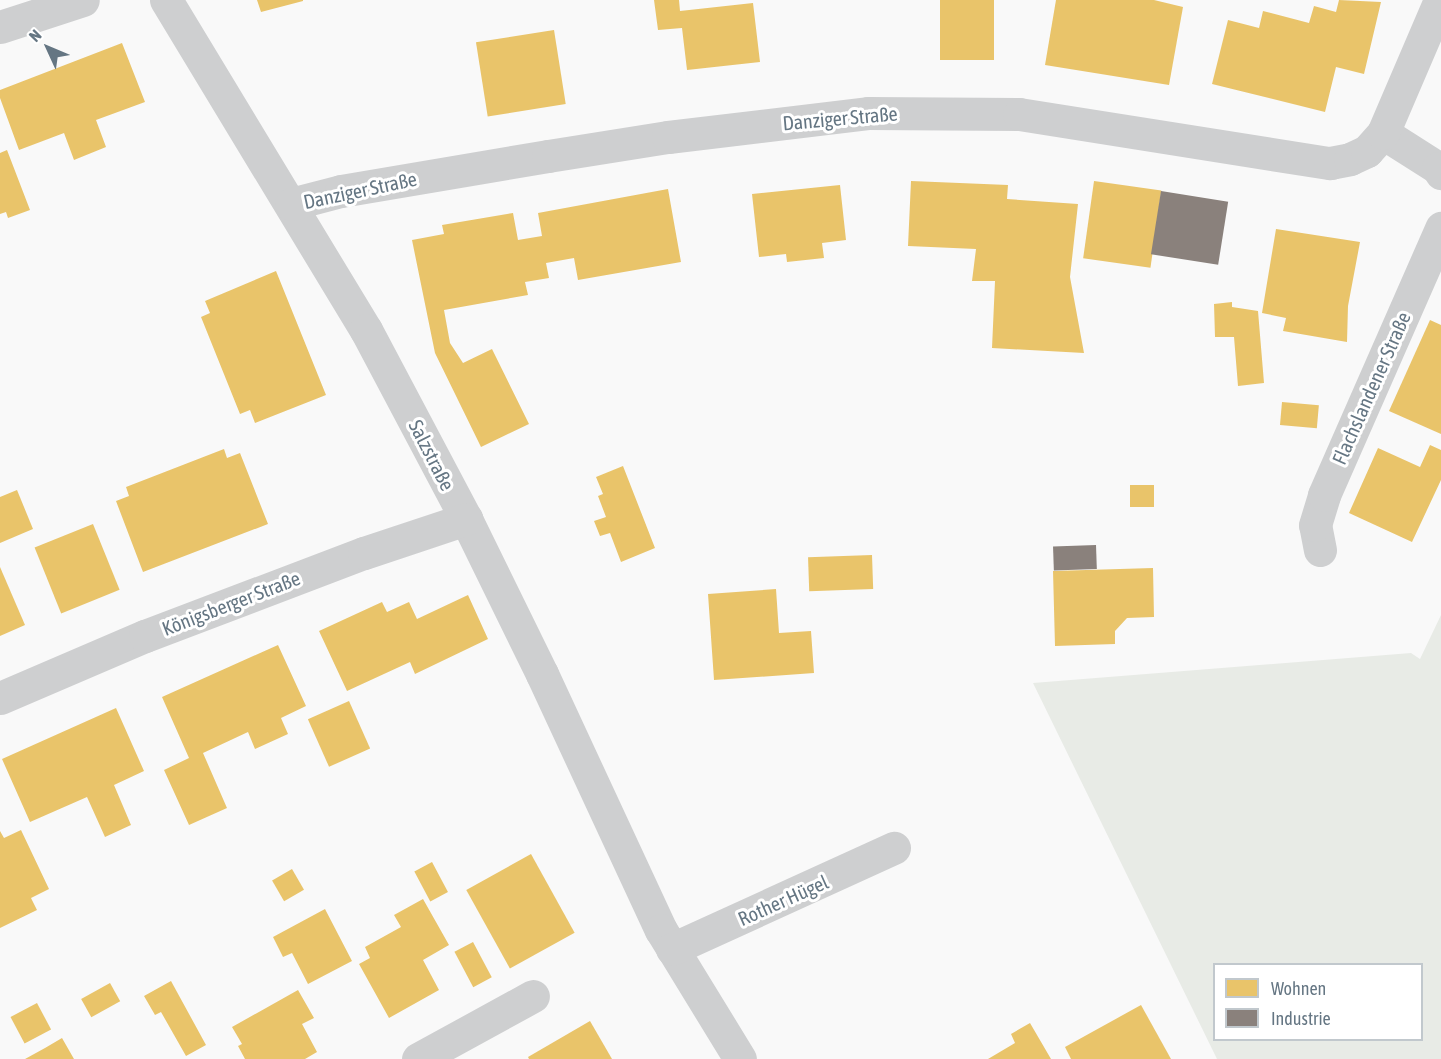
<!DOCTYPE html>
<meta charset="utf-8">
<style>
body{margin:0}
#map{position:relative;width:1441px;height:1059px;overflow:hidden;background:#f9f9f9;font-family:"Asap Condensed",sans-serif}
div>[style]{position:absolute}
.green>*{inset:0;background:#e8ebe6}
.homes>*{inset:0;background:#e9c46a;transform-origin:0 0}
.industry>*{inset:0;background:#8a817c;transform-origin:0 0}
.minor>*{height:33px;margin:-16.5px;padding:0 16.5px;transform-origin:16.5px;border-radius:16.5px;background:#cecfd0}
span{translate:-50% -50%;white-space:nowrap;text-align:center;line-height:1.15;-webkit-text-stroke:6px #fff;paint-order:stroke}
.street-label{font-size:20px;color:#657683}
.legend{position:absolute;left:1213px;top:963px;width:210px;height:78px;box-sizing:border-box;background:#fff;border:2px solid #c1c8cd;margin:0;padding:8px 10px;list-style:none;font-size:18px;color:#657683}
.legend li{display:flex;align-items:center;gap:12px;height:30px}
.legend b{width:30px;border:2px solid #c1c8cd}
.north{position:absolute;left:18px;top:18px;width:60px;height:60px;-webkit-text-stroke:4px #fff;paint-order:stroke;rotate:314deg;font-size:16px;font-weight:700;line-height:24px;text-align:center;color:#657683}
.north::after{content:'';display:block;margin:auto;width:21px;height:27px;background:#657683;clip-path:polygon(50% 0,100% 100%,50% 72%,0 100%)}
</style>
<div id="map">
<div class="green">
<i style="clip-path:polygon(evenodd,1441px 615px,1441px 1059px,1217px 1059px,1033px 683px,1411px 653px,1420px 659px,1441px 615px,1422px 964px,1422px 1040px,1214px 1040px,1214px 964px,1422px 964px)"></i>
</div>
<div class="homes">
<i style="clip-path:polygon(257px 0,303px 0,303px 1px,261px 12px)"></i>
<i style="clip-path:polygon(654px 0,679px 0,680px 11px,753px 3px,760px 62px,687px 70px,682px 28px,658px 30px)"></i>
<i style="left:940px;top:0;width:54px;height:60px"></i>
<i style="clip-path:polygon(1056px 0,1154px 0,1183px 7px,1169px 85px,1045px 65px)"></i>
<i style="clip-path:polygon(1339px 0,1381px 2px,1364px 74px,1336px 67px,1325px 112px,1212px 84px,1228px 20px,1259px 28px,1263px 11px,1309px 23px,1314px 6px,1336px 12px)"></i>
<i style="left:554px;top:30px;width:75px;height:79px;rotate:81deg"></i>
<i style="clip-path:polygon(122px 43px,145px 102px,96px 120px,106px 147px,74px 160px,64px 133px,19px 150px,0 98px,0 90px)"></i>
<i style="clip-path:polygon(7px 150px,30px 210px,8px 218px,6px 212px,0 214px,0 153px)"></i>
<i style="clip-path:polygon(911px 181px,1008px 185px,1007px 199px,1078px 204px,1070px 277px,1084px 353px,992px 348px,995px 281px,972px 281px,976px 249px,908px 246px)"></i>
<i style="left:1094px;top:181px;width:68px;height:78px;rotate:8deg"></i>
<i style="clip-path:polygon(840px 185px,846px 240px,822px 243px,824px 258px,787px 262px,786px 254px,759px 257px,752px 194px)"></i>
<i style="clip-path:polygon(668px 189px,681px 262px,578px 280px,574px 258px,546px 263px,549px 278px,525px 282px,528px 295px,444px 310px,450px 343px,463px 363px,492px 349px,529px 424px,481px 447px,435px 353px,412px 240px,444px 234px,442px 225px,513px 213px,518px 240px,542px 236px,538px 213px)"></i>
<i style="clip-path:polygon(1276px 229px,1360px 242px,1348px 306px,1347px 342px,1283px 331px,1286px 318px,1262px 313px)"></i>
<i style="clip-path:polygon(276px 271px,326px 395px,255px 423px,250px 410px,240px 414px,201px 317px,210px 313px,205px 301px)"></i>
<i style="clip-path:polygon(1232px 302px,1232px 307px,1258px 311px,1264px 383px,1238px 386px,1234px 337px,1215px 337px,1214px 304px)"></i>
<i style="clip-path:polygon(1430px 320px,1441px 325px,1441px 434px,1389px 411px)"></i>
<i style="left:1282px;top:402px;width:37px;height:23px;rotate:5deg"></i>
<i style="clip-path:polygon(1430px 445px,1441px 450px,1441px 480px,1412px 542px,1349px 513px,1378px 448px,1420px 467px)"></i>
<i style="clip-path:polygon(224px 449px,227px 458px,240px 453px,268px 524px,143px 572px,116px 501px,129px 496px,126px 487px)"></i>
<i style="clip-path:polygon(623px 466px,655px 548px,621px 562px,610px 533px,600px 536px,594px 521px,606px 517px,598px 496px,603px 494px,596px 477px)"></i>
<i style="left:1154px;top:485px;width:22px;height:24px;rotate:90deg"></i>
<i style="clip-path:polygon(17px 490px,33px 529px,0 543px,0 497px)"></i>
<i style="left:93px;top:524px;width:71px;height:63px;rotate:68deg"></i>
<i style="left:872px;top:555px;width:34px;height:64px;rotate:88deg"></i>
<i style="clip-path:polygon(0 567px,25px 625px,0 636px)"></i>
<i style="clip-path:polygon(1153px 568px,1154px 617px,1127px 618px,1115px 631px,1115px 644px,1055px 646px,1053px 571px)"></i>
<i style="clip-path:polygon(776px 589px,779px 633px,811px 631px,814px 673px,714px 680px,708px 594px)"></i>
<i style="clip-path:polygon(468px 595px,488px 639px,415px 674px,410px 662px,347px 691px,319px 631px,382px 602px,387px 612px,409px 602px,417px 619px)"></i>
<i style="clip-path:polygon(278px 645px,306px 706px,281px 718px,288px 734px,255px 749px,248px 732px,203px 753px,227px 808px,189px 825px,164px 770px,189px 758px,162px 697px)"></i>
<i style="left:349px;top:701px;width:52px;height:45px;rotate:66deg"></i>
<i style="clip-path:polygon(116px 708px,144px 771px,114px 785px,131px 825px,105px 837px,87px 797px,30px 822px,2px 759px)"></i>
<i style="clip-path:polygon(21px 830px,49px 889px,31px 898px,37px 910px,0 928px,0 831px,4px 838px)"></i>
<i style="left:531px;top:854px;width:90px;height:74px;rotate:61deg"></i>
<i style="left:432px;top:862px;width:34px;height:20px;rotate:62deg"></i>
<i style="left:292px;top:869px;width:24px;height:23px;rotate:60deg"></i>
<i style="clip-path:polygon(423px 899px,449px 945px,423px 960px,439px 990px,389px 1018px,359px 964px,370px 958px,365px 947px,401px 927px,394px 915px)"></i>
<i style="clip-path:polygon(325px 909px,352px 961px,308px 984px,292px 953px,283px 957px,273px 937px)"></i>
<i style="left:473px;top:942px;width:40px;height:21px;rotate:62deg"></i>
<i style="clip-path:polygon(171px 981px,206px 1045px,186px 1056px,161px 1012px,155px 1015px,144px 996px)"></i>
<i style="left:110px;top:983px;width:21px;height:33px;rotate:61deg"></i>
<i style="clip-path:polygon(298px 990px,314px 1018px,302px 1024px,317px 1052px,305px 1059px,245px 1059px,238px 1046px,242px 1044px,232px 1027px)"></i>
<i style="left:37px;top:1003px;width:30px;height:30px;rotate:62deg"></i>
<i style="clip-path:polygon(1141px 1005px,1171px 1059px,1071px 1059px,1065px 1047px)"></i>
<i style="clip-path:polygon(590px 1021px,612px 1059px,529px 1059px,528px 1057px)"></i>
<i style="clip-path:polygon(1030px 1023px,1051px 1059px,988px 1059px,1015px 1043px,1011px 1034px)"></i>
<i style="clip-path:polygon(62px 1038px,74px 1059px,25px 1059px,45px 1048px)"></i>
</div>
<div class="industry">
<i style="left:1161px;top:191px;width:68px;height:64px;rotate:9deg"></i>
<i style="left:1096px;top:545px;width:24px;height:43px;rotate:88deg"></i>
</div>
<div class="minor">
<i style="left:166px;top:0;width:386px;rotate:58.8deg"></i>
<i style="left:366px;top:330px;width:214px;rotate:62.1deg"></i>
<i style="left:466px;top:519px;width:173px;rotate:63.9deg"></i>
<i style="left:542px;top:674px;width:282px;rotate:65.1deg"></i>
<i style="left:661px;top:930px;width:151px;rotate:58.5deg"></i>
<i style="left:0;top:27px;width:87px;rotate:-18deg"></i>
<i style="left:1383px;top:133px;width:65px;rotate:32.5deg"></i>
<i style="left:1438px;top:168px;width:6px;rotate:59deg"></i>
<i style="left:291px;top:204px;width:52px;rotate:-14.6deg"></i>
<i style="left:341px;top:191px;width:210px;rotate:-9.6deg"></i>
<i style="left:548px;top:156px;width:121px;rotate:-9deg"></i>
<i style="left:668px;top:137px;width:201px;rotate:-6.8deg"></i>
<i style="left:868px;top:113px;width:151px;rotate:0.4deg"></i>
<i style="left:1019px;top:114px;width:315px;rotate:9deg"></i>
<i style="left:1330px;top:163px;width:20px;rotate:-11deg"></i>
<i style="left:1350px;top:159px;width:19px;rotate:-25deg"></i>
<i style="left:1367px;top:151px;width:24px;rotate:-48deg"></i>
<i style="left:1383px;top:133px;width:145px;rotate:-66.8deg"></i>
<i style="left:1320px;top:550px;width:25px;rotate:-101deg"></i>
<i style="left:1315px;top:525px;width:31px;rotate:-73deg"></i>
<i style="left:1324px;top:495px;width:292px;rotate:-66.3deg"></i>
<i style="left:0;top:698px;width:158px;rotate:-23.2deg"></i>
<i style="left:145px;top:636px;width:234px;rotate:-20.8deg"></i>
<i style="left:364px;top:553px;width:108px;rotate:-18.4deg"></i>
<i style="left:672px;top:949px;width:244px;rotate:-24.5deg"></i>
<i style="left:418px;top:1059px;width:131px;rotate:-28.7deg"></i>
</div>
<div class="street-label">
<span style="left:840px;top:118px;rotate:-5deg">Danziger Straße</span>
<span style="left:360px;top:190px;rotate:-12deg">Danziger Straße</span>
<span style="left:1371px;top:388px;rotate:-66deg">Flachslandener Straße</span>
<span style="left:432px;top:455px;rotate:63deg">Salzstraße</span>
<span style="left:231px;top:603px;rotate:-21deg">Königsberger Straße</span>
<span style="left:783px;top:900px;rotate:-24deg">Rother Hügel</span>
</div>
<ul class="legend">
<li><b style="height:16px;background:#e9c46a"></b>Wohnen</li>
<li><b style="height:16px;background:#8a817c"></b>Industrie</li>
</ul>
<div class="north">N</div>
</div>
